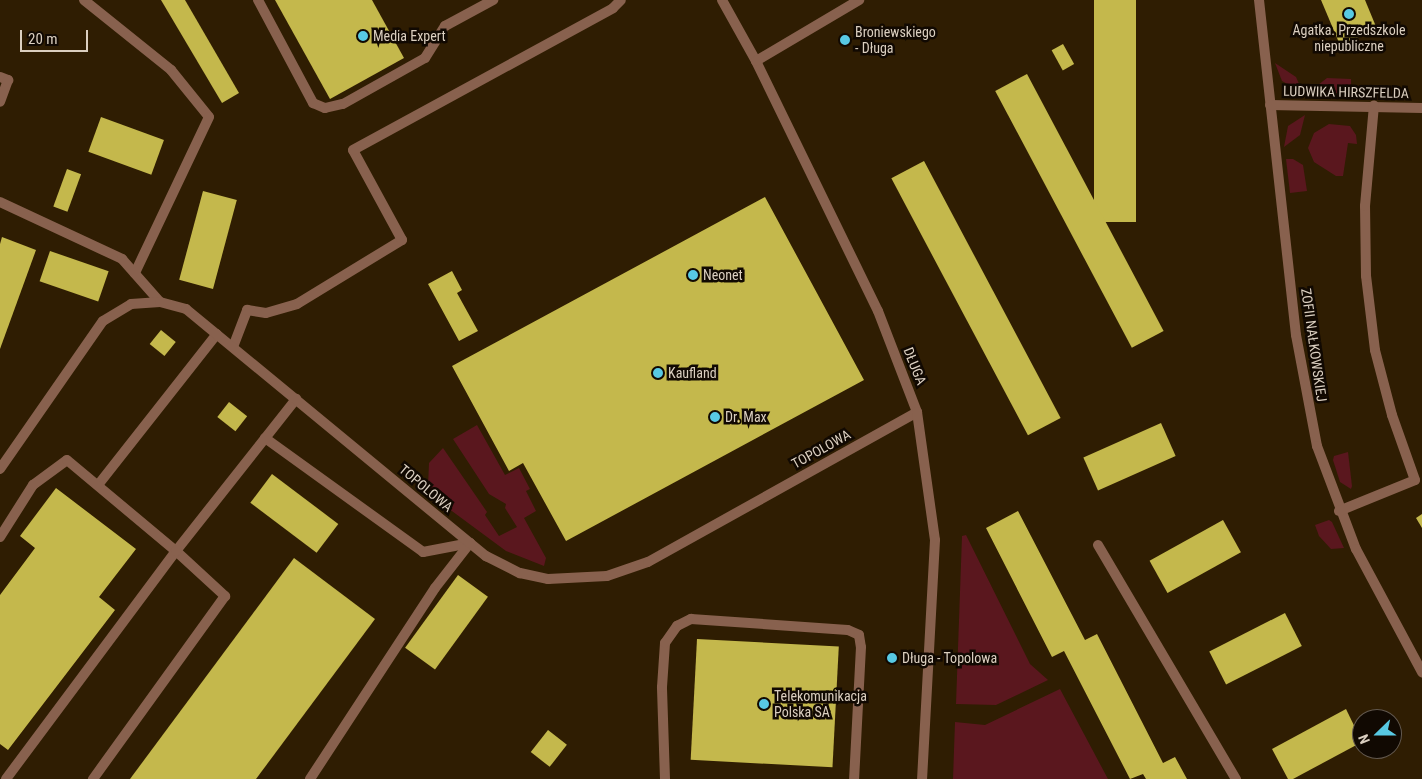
<!DOCTYPE html>
<meta charset="utf-8">
<style>
body{margin:0}
#map{position:relative;width:1422px;height:779px;overflow:hidden;background:#2f1d02;font-family:"Roboto Condensed",sans-serif}
div>[style]{position:absolute}
.green>*{inset:0;background:#5a171e}
.building>*{inset:0;background:#c4b84c;transform-origin:0 0}
.service>*{height:10px;margin:-5px;padding:0 5px;transform-origin:5px;border-radius:5px;background:#88614e}
.minor>*{height:10px;margin:-5px;padding:0 5px;transform-origin:5px;border-radius:5px;background:#88614e}
.tertiary>*{height:10px;margin:-5px;padding:0 5px;transform-origin:5px;border-radius:5px;background:#88614e}
.dots>*{width:14px;height:14px;translate:-50% -50%;box-sizing:border-box;border:2px solid #110902;border-radius:50%}
span{translate:-50% -50%;white-space:nowrap;text-align:center;line-height:1.15;-webkit-text-stroke:5px #110902;paint-order:stroke}
.poi-label{font-size:14px;color:#dbcfc0}
.left{translate:0 -50%;text-align:left}
.street-label{font-size:14px;color:#dbcfc0}
.north{position:absolute;left:1352px;top:709px;width:50px;height:50px;box-sizing:border-box;background:#110902;border:1px solid #62584e;border-radius:50%;rotate:248deg;font-size:14px;font-weight:700;line-height:20px;text-align:center;color:#dbcfc0}
.north::after{content:'';display:block;margin:auto;width:18px;height:22px;background:#58c9e3;clip-path:polygon(50% 0,100% 100%,50% 72%,0 100%)}
.scale{position:absolute;left:20px;top:30px;width:68px;height:22px;box-sizing:border-box;border:2px solid #dbcfc0;border-top:0;padding-left:6px;font-size:15px;line-height:18px;white-space:nowrap;color:#dbcfc0;-webkit-text-stroke:4px #110902;paint-order:stroke}
</style>
<div id="map">
<div class="green">
<i style="clip-path:polygon(1275px 63px,1296px 77px,1303px 93px,1282px 81px)"></i>
<i style="clip-path:polygon(1327px 78px,1351px 79px,1351px 93px,1315px 93px,1318px 85px)"></i>
<i style="clip-path:polygon(1305px 115px,1300px 135px,1284px 147px,1288px 126px)"></i>
<i style="clip-path:polygon(1329px 124px,1350px 126px,1356px 135px,1357px 144px,1348px 143px,1343px 176px,1336px 176px,1314px 162px,1308px 148px,1314px 133px)"></i>
<i style="clip-path:polygon(1286px 159px,1293px 159px,1303px 165px,1307px 191px,1290px 193px)"></i>
<i style="clip-path:polygon(477px 425px,505px 475px,519px 468px,530px 489px,526px 491px,536px 511px,524px 518px,546px 558px,544px 566px,506px 551px,437px 500px,428px 486px,429px 463px,443px 448px,487px 512px,485px 515px,499px 536px,517px 527px,505px 508px,506px 504px,489px 494px,453px 439px)"></i>
<i style="clip-path:polygon(1348px 452px,1352px 486px,1351px 489px,1340px 482px,1333px 460px,1334px 456px)"></i>
<i style="clip-path:polygon(1329px 520px,1332px 522px,1344px 548px,1331px 549px,1319px 536px,1315px 525px)"></i>
<i style="clip-path:polygon(966px 535px,1030px 664px,1048px 680px,996px 705px,956px 704px,962px 536px)"></i>
<i style="clip-path:polygon(1060px 689px,1108px 779px,953px 779px,955px 722px,985px 725px)"></i>
</div>
<div class="building">
<i style="clip-path:polygon(161px 0,185px 0,239px 93px,222px 103px)"></i>
<i style="clip-path:polygon(275px 0,372px 0,404px 58px,330px 99px)"></i>
<i style="left:1094px;top:0;width:42px;height:222px"></i>
<i style="clip-path:polygon(1321px 0,1365px 0,1377px 29px,1340px 45px)"></i>
<i style="left:1063px;top:44px;width:23px;height:13px;rotate:61deg"></i>
<i style="left:1027px;top:74px;width:291px;height:36px;rotate:62deg"></i>
<i style="left:101px;top:117px;width:67px;height:37px;rotate:20deg"></i>
<i style="left:924px;top:161px;width:291px;height:37px;rotate:62deg"></i>
<i style="left:67px;top:169px;width:15px;height:40px;rotate:20deg"></i>
<i style="left:203px;top:191px;width:35px;height:92px;rotate:15deg"></i>
<i style="clip-path:polygon(765px 197px,864px 380px,566px 541px,523px 463px,509px 471px,452px 366px)"></i>
<i style="clip-path:polygon(2px 237px,36px 250px,0 349px,0 244px)"></i>
<i style="left:50px;top:251px;width:62px;height:32px;rotate:19deg"></i>
<i style="clip-path:polygon(452px 271px,462px 290px,457px 293px,478px 331px,459px 341px,428px 284px)"></i>
<i style="left:161px;top:330px;width:19px;height:18px;rotate:39deg"></i>
<i style="left:229px;top:402px;width:23px;height:19px;rotate:38deg"></i>
<i style="left:1161px;top:423px;width:36px;height:85px;rotate:66deg"></i>
<i style="left:272px;top:474px;width:83px;height:36px;rotate:37deg"></i>
<i style="clip-path:polygon(56px 488px,136px 549px,99px 597px,115px 610px,8px 750px,0 744px,0 595px,35px 548px,20px 536px)"></i>
<i style="clip-path:polygon(1018px 511px,1085px 640px,1097px 634px,1163px 763px,1175px 757px,1187px 779px,1146px 779px,1143px 774px,1130px 779px,1064px 651px,1052px 657px,986px 528px)"></i>
<i style="clip-path:polygon(1422px 514px,1422px 528px,1416px 518px)"></i>
<i style="left:1223px;top:520px;width:37px;height:84px;rotate:61deg"></i>
<i style="clip-path:polygon(294px 558px,375px 619px,256px 779px,130px 779px)"></i>
<i style="left:458px;top:575px;width:37px;height:90px;rotate:36deg"></i>
<i style="left:1285px;top:613px;width:37px;height:85px;rotate:63deg"></i>
<i style="left:697px;top:639px;width:142px;height:121px;rotate:3deg"></i>
<i style="clip-path:polygon(1346px 709px,1362px 742px,1293px 779px,1288px 779px,1272px 749px)"></i>
<i style="left:548px;top:730px;width:24px;height:28px;rotate:38deg"></i>
</div>
<div class="service">
<i style="left:84px;top:0;width:112px;rotate:38.8deg"></i>
<i style="left:171px;top:70px;width:60px;rotate:51deg"></i>
<i style="left:209px;top:117px;width:173px;rotate:115.4deg"></i>
<i style="left:258px;top:0;width:117px;rotate:61.9deg"></i>
<i style="left:313px;top:103px;width:13px;rotate:23deg"></i>
<i style="left:325px;top:108px;width:18px;rotate:-13deg"></i>
<i style="left:343px;top:104px;width:94px;rotate:-29.3deg"></i>
<i style="left:425px;top:58px;width:38px;rotate:-58deg"></i>
<i style="left:445px;top:26px;width:55px;rotate:-28.4deg"></i>
<i style="left:0;top:77px;width:9px;rotate:21deg"></i>
<i style="left:8px;top:80px;width:23px;rotate:110deg"></i>
<i style="left:0;top:202px;width:135px;rotate:25deg"></i>
<i style="left:122px;top:259px;width:57px;rotate:48.5deg"></i>
<i style="left:233px;top:347px;width:40px;rotate:-69deg"></i>
<i style="left:247px;top:310px;width:19px;rotate:9deg"></i>
<i style="left:266px;top:313px;width:32px;rotate:-16deg"></i>
<i style="left:297px;top:304px;width:123px;rotate:-31.4deg"></i>
<i style="left:402px;top:240px;width:102px;rotate:-118.6deg"></i>
<i style="left:353px;top:150px;width:296px;rotate:-28.6deg"></i>
<i style="left:613px;top:8px;width:11px;rotate:-45deg"></i>
<i style="left:265px;top:438px;width:195px;rotate:35.8deg"></i>
<i style="left:423px;top:552px;width:48px;rotate:-10.8deg"></i>
<i style="left:98px;top:485px;width:192px;rotate:-51.8deg"></i>
<i style="left:0;top:537px;width:62px;rotate:-57.6deg"></i>
<i style="left:33px;top:485px;width:42px;rotate:-36.3deg"></i>
<i style="left:67px;top:460px;width:142px;rotate:39.9deg"></i>
<i style="left:176px;top:551px;width:67px;rotate:42.6deg"></i>
<i style="left:225px;top:596px;width:226px;rotate:125.8deg"></i>
<i style="left:1098px;top:545px;width:272px;rotate:59.5deg"></i>
<i style="left:6px;top:779px;width:284px;rotate:-53.3deg"></i>
<i style="left:176px;top:551px;width:194px;rotate:-51.7deg"></i>
<i style="left:310px;top:779px;width:228px;rotate:-56.8deg"></i>
<i style="left:435px;top:588px;width:57px;rotate:-52.1deg"></i>
<i style="left:665px;top:779px;width:92px;rotate:-91.9deg"></i>
<i style="left:662px;top:687px;width:44px;rotate:-86.1deg"></i>
<i style="left:665px;top:643px;width:21px;rotate:-55deg"></i>
<i style="left:677px;top:626px;width:16px;rotate:-27deg"></i>
<i style="left:691px;top:619px;width:157px;rotate:4deg"></i>
<i style="left:848px;top:630px;width:12px;rotate:24deg"></i>
<i style="left:859px;top:635px;width:12px;rotate:81deg"></i>
<i style="left:861px;top:647px;width:132px;rotate:93deg"></i>
</div>
<div class="minor">
<i style="left:1259px;top:0;width:337px;rotate:83.7deg"></i>
<i style="left:1296px;top:335px;width:113px;rotate:79.3deg"></i>
<i style="left:1317px;top:446px;width:110px;rotate:69.3deg"></i>
<i style="left:1356px;top:549px;width:140px;rotate:61.8deg"></i>
<i style="left:1270px;top:105px;width:152px;rotate:1.1deg"></i>
<i style="left:0;top:469px;width:180px;rotate:-55.2deg"></i>
<i style="left:103px;top:321px;width:33px;rotate:-31deg"></i>
<i style="left:131px;top:304px;width:29px;rotate:-4deg"></i>
<i style="left:160px;top:302px;width:27px;rotate:15deg"></i>
<i style="left:186px;top:309px;width:389px;rotate:39.5deg"></i>
<i style="left:486px;top:556px;width:38px;rotate:27deg"></i>
<i style="left:520px;top:573px;width:29px;rotate:12deg"></i>
<i style="left:548px;top:579px;width:59px;rotate:-2.9deg"></i>
<i style="left:607px;top:576px;width:43px;rotate:-18.9deg"></i>
<i style="left:648px;top:562px;width:308px;rotate:-29.1deg"></i>
<i style="left:1339px;top:511px;width:82px;rotate:-22.2deg"></i>
<i style="left:1415px;top:480px;width:69px;rotate:-109.5deg"></i>
<i style="left:1392px;top:415px;width:67px;rotate:-104.7deg"></i>
<i style="left:1375px;top:350px;width:75px;rotate:-96.9deg"></i>
<i style="left:1366px;top:276px;width:70px;rotate:-90.8deg"></i>
<i style="left:1365px;top:206px;width:101px;rotate:-84.9deg"></i>
</div>
<div class="tertiary">
<i style="left:722px;top:0;width:70px;rotate:60.9deg"></i>
<i style="left:756px;top:61px;width:278px;rotate:64deg"></i>
<i style="left:878px;top:311px;width:108px;rotate:68.9deg"></i>
<i style="left:917px;top:412px;width:129px;rotate:82deg"></i>
<i style="left:935px;top:540px;width:239px;rotate:93.1deg"></i>
<i style="left:756px;top:61px;width:120px;rotate:-30.6deg"></i>
</div>
<div class="dots">
<i style="left:1349px;top:14px;background:#58c9e3"></i>
<i style="left:363px;top:36px;background:#58c9e3"></i>
<i style="left:845px;top:40px;background:#58c9e3"></i>
<i style="left:693px;top:275px;background:#58c9e3"></i>
<i style="left:658px;top:373px;background:#58c9e3"></i>
<i style="left:715px;top:417px;background:#58c9e3"></i>
<i style="left:892px;top:658px;background:#58c9e3"></i>
<i style="left:764px;top:704px;background:#58c9e3"></i>
</div>
<div class="poi-label">
<span style="left:1349px;top:38px">Agatka. Przedszkole<br>niepubliczne</span>
<span class="left" style="left:855px;top:40px">Broniewskiego<br>- Długa</span>
<span class="left" style="left:373px;top:36px">Media Expert</span>
<span class="left" style="left:703px;top:275px">Neonet</span>
<span class="left" style="left:668px;top:373px">Kaufland</span>
<span class="left" style="left:725px;top:417px">Dr. Max</span>
<span class="left" style="left:902px;top:658px">Długa - Topolowa</span>
<span class="left" style="left:774px;top:704px">Telekomunikacja<br>Polska SA</span>
</div>
<div class="street-label">
<span style="left:1346px;top:92px;rotate:1deg">LUDWIKA HIRSZFELDA</span>
<span style="left:1314px;top:345px;rotate:82deg">ZOFII NAŁKOWSKIEJ</span>
<span style="left:915px;top:366px;rotate:68deg">DŁUGA</span>
<span style="left:821px;top:449px;rotate:-29deg">TOPOLOWA</span>
<span style="left:426px;top:488px;rotate:40deg">TOPOLOWA</span>
</div>
<div class="north">N</div>
<div class="scale">20 m</div>
</div>
